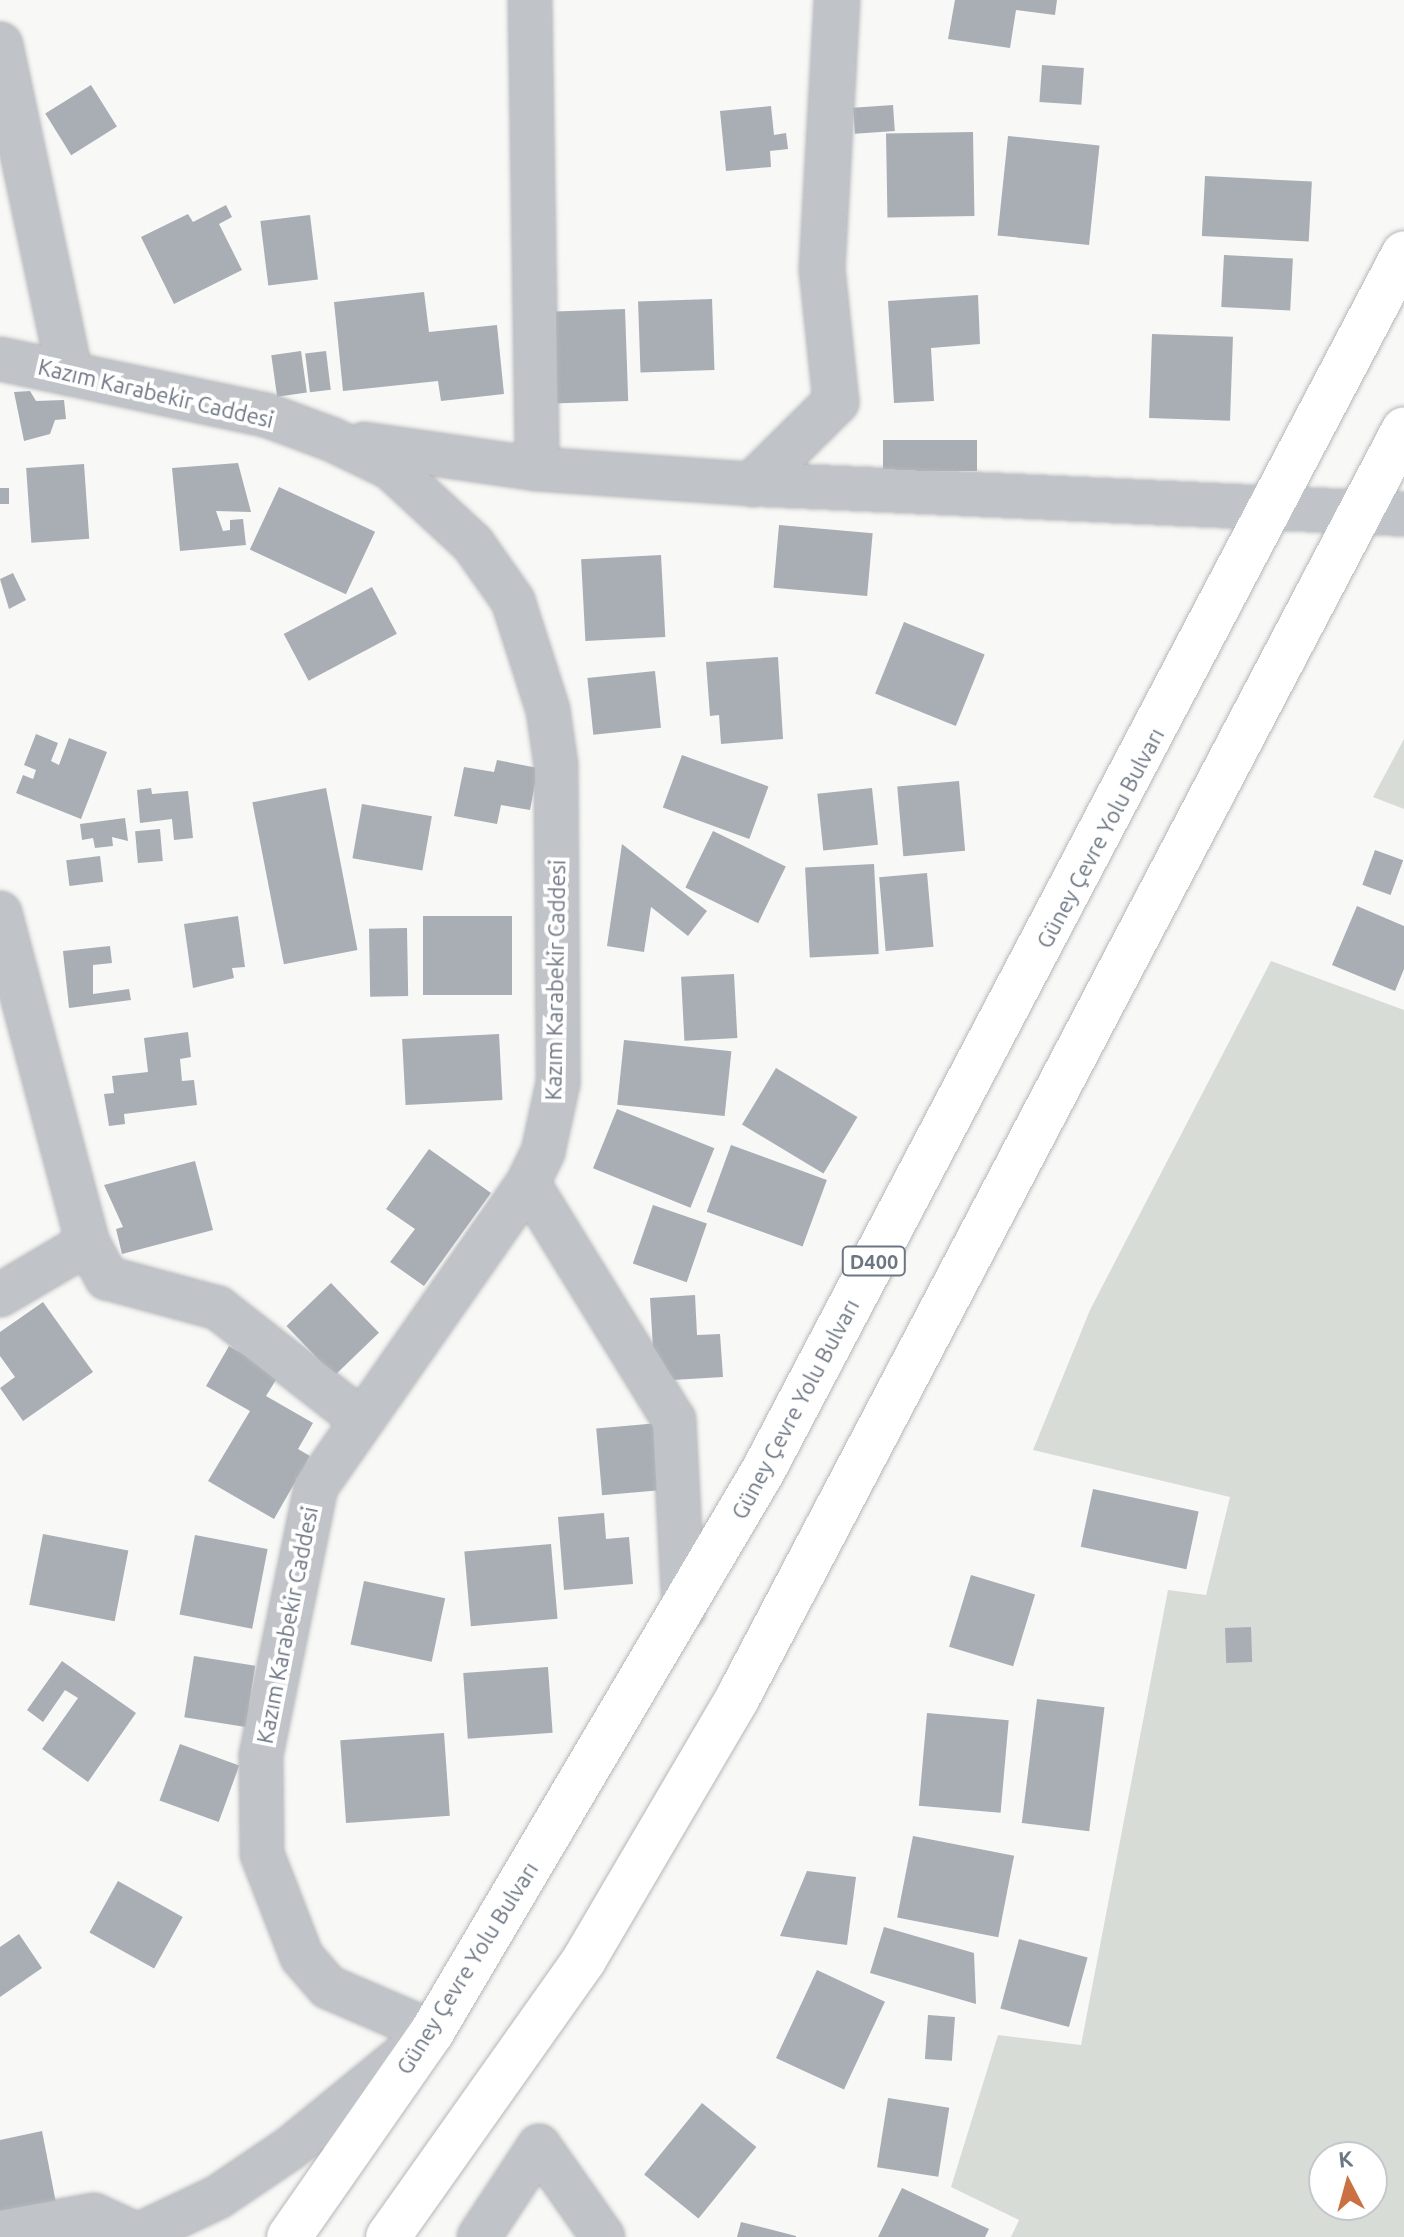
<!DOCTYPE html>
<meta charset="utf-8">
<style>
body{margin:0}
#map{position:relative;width:1404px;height:2237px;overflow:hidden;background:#f8f8f6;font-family:Ubuntu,sans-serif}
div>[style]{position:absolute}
.green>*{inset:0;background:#d8dcd6}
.building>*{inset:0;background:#a8aeb4;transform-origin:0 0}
.roads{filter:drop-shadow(0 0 2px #b4b6ba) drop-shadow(0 0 2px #b4b6ba)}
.minor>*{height:42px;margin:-21px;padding:0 21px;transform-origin:21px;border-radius:21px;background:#c0c3c7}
.tertiary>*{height:44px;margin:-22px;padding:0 22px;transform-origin:22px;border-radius:22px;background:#c0c3c7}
.trunk>*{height:44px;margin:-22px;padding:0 22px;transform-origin:22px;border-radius:22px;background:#fff}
span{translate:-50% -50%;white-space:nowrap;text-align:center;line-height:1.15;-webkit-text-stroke:8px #fff;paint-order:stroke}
.shield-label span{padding:2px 6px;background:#fff;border:2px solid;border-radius:6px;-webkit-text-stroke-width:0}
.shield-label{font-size:20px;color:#6b7683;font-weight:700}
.street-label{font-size:22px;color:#6b7683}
.north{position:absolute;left:1308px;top:2141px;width:80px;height:80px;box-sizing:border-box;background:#fff;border:2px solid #c4c8cd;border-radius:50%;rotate:354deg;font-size:22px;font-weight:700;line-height:32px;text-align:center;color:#6b7683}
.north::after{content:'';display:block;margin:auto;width:28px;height:36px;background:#cd7041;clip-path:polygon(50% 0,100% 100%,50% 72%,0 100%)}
</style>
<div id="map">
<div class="green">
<i style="clip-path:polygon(1404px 739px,1404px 809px,1373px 797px)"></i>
<i style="clip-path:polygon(evenodd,1271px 961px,1404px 1010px,1404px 2237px,1011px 2237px,1019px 2220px,951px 2187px,998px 2035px,1081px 2045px,1168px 1590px,1206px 1595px,1230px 1497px,1033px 1450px,1090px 1310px,1271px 961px,1324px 2157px,1372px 2157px,1372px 2205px,1324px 2205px,1324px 2157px)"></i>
</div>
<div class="building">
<i style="clip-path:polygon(955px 0,1057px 0,1055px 15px,1016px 10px,1010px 48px,948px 39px)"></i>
<i style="left:1042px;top:65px;width:42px;height:37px;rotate:4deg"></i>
<i style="left:91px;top:85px;width:49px;height:54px;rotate:58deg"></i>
<i style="left:893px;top:105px;width:26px;height:40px;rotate:86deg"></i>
<i style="clip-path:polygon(771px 106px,774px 135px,786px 133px,788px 149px,770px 151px,771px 167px,726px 171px,720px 111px)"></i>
<i style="left:973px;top:132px;width:84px;height:87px;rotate:89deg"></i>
<i style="left:1008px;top:136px;width:92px;height:100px;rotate:6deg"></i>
<i style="left:1205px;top:176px;width:107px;height:60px;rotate:3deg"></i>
<i style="clip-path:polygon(226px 205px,232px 217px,219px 224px,242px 270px,174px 304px,141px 237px,188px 214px,193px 222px)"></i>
<i style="left:310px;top:215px;width:65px;height:50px;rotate:83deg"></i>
<i style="left:1224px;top:255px;width:69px;height:52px;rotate:3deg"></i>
<i style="clip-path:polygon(424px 292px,429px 332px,497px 325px,504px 394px,441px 401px,438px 381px,343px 391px,334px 302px)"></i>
<i style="clip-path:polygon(978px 295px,980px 344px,931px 348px,934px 401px,894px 403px,888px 301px)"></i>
<i style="left:712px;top:299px;width:71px;height:74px;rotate:88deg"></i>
<i style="left:625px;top:309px;width:92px;height:90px;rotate:88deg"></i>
<i style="left:1152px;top:334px;width:81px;height:84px;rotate:2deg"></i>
<i style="left:301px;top:351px;width:42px;height:30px;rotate:82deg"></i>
<i style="left:326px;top:351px;width:39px;height:21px;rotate:83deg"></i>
<i style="clip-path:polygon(30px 391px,36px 401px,64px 400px,66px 419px,55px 420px,50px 434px,24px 441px,14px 392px)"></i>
<i style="left:883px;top:440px;width:94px;height:31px"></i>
<i style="clip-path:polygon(238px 463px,251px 512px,216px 511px,223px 531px,230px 530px,230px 520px,243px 519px,246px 545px,180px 551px,172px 468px)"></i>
<i style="left:84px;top:464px;width:75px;height:58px;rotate:86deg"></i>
<i style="left:279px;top:487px;width:106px;height:69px;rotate:25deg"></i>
<i style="left:0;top:488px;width:9px;height:16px"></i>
<i style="left:779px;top:525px;width:94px;height:63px;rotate:5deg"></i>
<i style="left:661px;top:555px;width:82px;height:80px;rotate:87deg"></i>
<i style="clip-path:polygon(13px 573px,26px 600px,9px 609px,0 579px)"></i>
<i style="left:372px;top:587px;width:53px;height:100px;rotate:62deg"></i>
<i style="left:904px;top:622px;width:87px;height:77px;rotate:22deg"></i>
<i style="clip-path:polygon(778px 657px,783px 739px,721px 744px,719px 715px,710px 716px,706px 662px)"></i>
<i style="left:655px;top:671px;width:57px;height:68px;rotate:84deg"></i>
<i style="clip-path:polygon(36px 734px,58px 743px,51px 761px,59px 765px,69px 738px,107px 752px,81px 819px,16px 793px,23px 775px,33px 779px,36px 770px,24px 765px)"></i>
<i style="left:682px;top:755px;width:92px;height:56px;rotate:20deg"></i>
<i style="clip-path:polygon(497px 760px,538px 768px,530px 810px,501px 805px,497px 824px,454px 816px,464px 767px,494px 772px)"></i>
<i style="left:959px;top:781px;width:70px;height:62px;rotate:85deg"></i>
<i style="clip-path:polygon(151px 788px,152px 794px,188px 791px,193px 838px,174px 840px,172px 819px,140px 823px,137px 790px)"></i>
<i style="left:326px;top:788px;width:165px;height:75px;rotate:79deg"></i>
<i style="left:872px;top:788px;width:57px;height:55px;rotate:84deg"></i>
<i style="left:362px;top:804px;width:71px;height:55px;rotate:10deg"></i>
<i style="clip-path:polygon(125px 818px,128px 841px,112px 837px,113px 846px,95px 848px,93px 838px,82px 840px,80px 824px)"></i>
<i style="left:160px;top:829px;width:32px;height:25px;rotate:85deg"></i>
<i style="left:713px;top:831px;width:81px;height:63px;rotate:26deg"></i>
<i style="clip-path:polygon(622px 844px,707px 911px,688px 936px,651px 907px,644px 952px,607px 946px)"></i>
<i style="left:1375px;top:850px;width:30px;height:37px;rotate:20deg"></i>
<i style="left:100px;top:856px;width:26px;height:34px;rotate:83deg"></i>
<i style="left:874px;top:864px;width:90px;height:69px;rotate:87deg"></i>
<i style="left:927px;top:873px;width:74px;height:48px;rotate:85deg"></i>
<i style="clip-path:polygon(1357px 906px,1404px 926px,1404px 969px,1395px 991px,1332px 965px)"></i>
<i style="clip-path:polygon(238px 916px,245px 967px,232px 968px,234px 978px,193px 988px,184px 924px)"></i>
<i style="left:423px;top:916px;width:89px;height:79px"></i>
<i style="left:407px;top:928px;width:68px;height:38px;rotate:89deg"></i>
<i style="clip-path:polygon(110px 946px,112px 963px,93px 965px,93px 994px,129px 989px,131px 1000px,69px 1008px,63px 951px)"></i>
<i style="left:734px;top:974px;width:64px;height:53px;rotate:87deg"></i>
<i style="clip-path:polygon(188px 1032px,191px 1057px,180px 1059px,182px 1081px,194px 1080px,197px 1105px,124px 1114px,125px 1124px,109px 1126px,104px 1094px,114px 1093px,112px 1076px,148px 1072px,144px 1038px)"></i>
<i style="left:499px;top:1034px;width:66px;height:97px;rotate:87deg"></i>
<i style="left:624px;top:1040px;width:108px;height:65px;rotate:6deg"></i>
<i style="left:776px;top:1068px;width:95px;height:66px;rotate:31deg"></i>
<i style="left:617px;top:1109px;width:105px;height:64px;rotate:22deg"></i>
<i style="left:731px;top:1145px;width:102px;height:71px;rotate:20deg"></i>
<i style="clip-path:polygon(429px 1149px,491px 1193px,424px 1286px,390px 1262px,415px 1229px,386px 1209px)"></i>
<i style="clip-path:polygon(195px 1161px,213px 1230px,122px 1254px,116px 1229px,123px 1227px,104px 1185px)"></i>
<i style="left:653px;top:1205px;width:57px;height:62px;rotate:19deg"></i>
<i style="left:331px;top:1283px;width:69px;height:62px;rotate:46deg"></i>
<i style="clip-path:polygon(695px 1295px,697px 1335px,720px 1334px,723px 1377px,655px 1381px,650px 1298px)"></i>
<i style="clip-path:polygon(43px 1302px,93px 1372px,23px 1421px,0 1388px,15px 1377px,0 1356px,0 1332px)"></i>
<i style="clip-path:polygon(229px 1346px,279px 1375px,266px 1396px,313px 1423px,298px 1449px,310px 1456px,274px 1519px,208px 1481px,250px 1411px,206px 1386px)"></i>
<i style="left:659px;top:1423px;width:67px;height:63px;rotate:85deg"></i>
<i style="left:1093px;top:1489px;width:108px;height:59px;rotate:12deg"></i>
<i style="clip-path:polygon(604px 1513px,606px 1539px,629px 1537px,633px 1584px,564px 1590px,558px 1517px)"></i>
<i style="left:43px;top:1534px;width:87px;height:72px;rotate:11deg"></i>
<i style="left:195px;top:1535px;width:74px;height:81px;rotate:11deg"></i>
<i style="left:551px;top:1544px;width:75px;height:87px;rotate:85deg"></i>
<i style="left:971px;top:1575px;width:67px;height:75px;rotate:17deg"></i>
<i style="left:364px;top:1581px;width:83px;height:65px;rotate:12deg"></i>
<i style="left:1251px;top:1627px;width:35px;height:26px;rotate:88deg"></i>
<i style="left:194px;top:1656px;width:62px;height:62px;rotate:9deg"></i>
<i style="clip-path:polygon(62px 1661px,136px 1713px,88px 1782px,42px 1749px,78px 1698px,65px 1690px,43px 1722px,27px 1710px)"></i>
<i style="left:548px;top:1667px;width:66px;height:85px;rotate:86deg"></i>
<i style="left:1037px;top:1699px;width:68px;height:125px;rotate:7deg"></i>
<i style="left:927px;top:1713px;width:82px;height:93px;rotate:5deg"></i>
<i style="left:444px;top:1733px;width:83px;height:104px;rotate:86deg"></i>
<i style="left:180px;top:1744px;width:63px;height:60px;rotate:20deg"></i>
<i style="left:913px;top:1836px;width:103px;height:83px;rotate:11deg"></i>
<i style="clip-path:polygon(807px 1871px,856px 1877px,847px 1945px,780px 1936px)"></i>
<i style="left:118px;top:1881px;width:74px;height:59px;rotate:29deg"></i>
<i style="clip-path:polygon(884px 1927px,974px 1953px,976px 2004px,870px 1973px)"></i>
<i style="clip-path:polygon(19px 1934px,42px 1968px,0 1997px,0 1947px)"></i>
<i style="left:1019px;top:1939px;width:71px;height:72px;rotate:15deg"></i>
<i style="left:817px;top:1970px;width:75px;height:97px;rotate:25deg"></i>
<i style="left:928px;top:2015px;width:27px;height:44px;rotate:4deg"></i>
<i style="left:888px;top:2098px;width:62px;height:70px;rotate:9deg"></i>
<i style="left:702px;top:2103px;width:70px;height:92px;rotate:39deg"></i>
<i style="clip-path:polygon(42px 2131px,57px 2208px,0 2219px,0 2140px)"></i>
<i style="clip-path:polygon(902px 2188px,989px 2229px,985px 2237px,878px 2237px)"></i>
<i style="clip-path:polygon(741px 2222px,796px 2236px,796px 2237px,737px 2237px)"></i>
</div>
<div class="roads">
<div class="minor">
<i style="left:530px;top:0;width:469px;rotate:89.1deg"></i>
<i style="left:0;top:359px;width:272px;rotate:11.9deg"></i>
<i style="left:266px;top:415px;width:69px;rotate:20.3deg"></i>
<i style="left:331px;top:439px;width:67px;rotate:25.8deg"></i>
<i style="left:391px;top:468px;width:112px;rotate:42.8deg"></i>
<i style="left:473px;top:544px;width:70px;rotate:54.9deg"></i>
<i style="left:513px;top:601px;width:114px;rotate:72.2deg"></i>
<i style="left:548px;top:710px;width:56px;rotate:81.7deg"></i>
<i style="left:556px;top:765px;width:318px;rotate:89.6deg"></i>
<i style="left:558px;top:1083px;width:71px;rotate:102.3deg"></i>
<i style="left:543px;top:1152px;width:34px;rotate:116deg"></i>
<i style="left:528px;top:1183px;width:371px;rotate:124.9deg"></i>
<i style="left:316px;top:1487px;width:275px;rotate:101.6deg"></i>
<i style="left:261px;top:1756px;width:98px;rotate:89.4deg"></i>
<i style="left:262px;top:1854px;width:110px;rotate:68.8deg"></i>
<i style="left:302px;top:1957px;width:40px;rotate:49deg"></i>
<i style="left:328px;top:1987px;width:113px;rotate:23.4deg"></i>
<i style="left:432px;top:2032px;width:185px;rotate:140.7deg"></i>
<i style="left:289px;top:2149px;width:86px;rotate:145.9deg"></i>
<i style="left:218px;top:2197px;width:89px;rotate:154.6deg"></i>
<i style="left:138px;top:2235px;width:48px;rotate:-155.6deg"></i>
<i style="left:94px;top:2215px;width:96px;rotate:169.7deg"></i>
<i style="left:364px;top:444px;width:175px;rotate:8.2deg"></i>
<i style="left:537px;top:469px;width:217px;rotate:4deg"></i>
<i style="left:753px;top:484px;width:652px;rotate:2.64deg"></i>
<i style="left:0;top:913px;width:342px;rotate:75.1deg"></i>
<i style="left:88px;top:1243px;width:40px;rotate:62deg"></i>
<i style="left:107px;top:1278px;width:115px;rotate:15.1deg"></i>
<i style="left:218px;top:1308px;width:180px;rotate:38deg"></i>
<i style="left:528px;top:1183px;width:278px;rotate:58.4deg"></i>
<i style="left:674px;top:1420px;width:190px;rotate:87deg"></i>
<i style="left:0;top:1295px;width:102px;rotate:-30.6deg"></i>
<i style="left:479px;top:2237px;width:109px;rotate:-56.6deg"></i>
<i style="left:539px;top:2146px;width:111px;rotate:54.9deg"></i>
</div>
<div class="tertiary">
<i style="left:0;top:45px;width:335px;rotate:78deg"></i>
<i style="left:753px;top:484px;width:117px;rotate:-44.7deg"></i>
<i style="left:836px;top:402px;width:134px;rotate:-96deg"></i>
<i style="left:822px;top:269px;width:269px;rotate:-86.8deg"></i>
</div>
<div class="trunk">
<i style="left:289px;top:2237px;width:250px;rotate:-55.1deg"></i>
<i style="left:432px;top:2032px;width:651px;rotate:-59.46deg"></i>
<i style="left:763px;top:1471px;width:1376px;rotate:-62.24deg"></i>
<i style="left:388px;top:2237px;width:339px;rotate:-54.7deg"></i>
<i style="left:584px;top:1960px;width:303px;rotate:-59.6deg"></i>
<i style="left:737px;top:1699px;width:1434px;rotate:-62.29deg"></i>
</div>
</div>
<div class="shield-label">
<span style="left:874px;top:1261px">D400</span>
</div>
<div class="street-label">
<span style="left:156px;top:393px;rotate:13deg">Kazım Karabekir Caddesi</span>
<span style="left:1100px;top:838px;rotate:-62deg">Güney Çevre Yolu Bulvarı</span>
<span style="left:555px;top:980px;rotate:-89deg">Kazım Karabekir Caddesi</span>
<span style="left:795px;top:1409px;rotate:-62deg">Güney Çevre Yolu Bulvarı</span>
<span style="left:287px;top:1625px;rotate:-79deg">Kazım Karabekir Caddesi</span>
<span style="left:467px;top:1968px;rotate:-58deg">Güney Çevre Yolu Bulvarı</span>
</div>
<div class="north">K</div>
</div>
